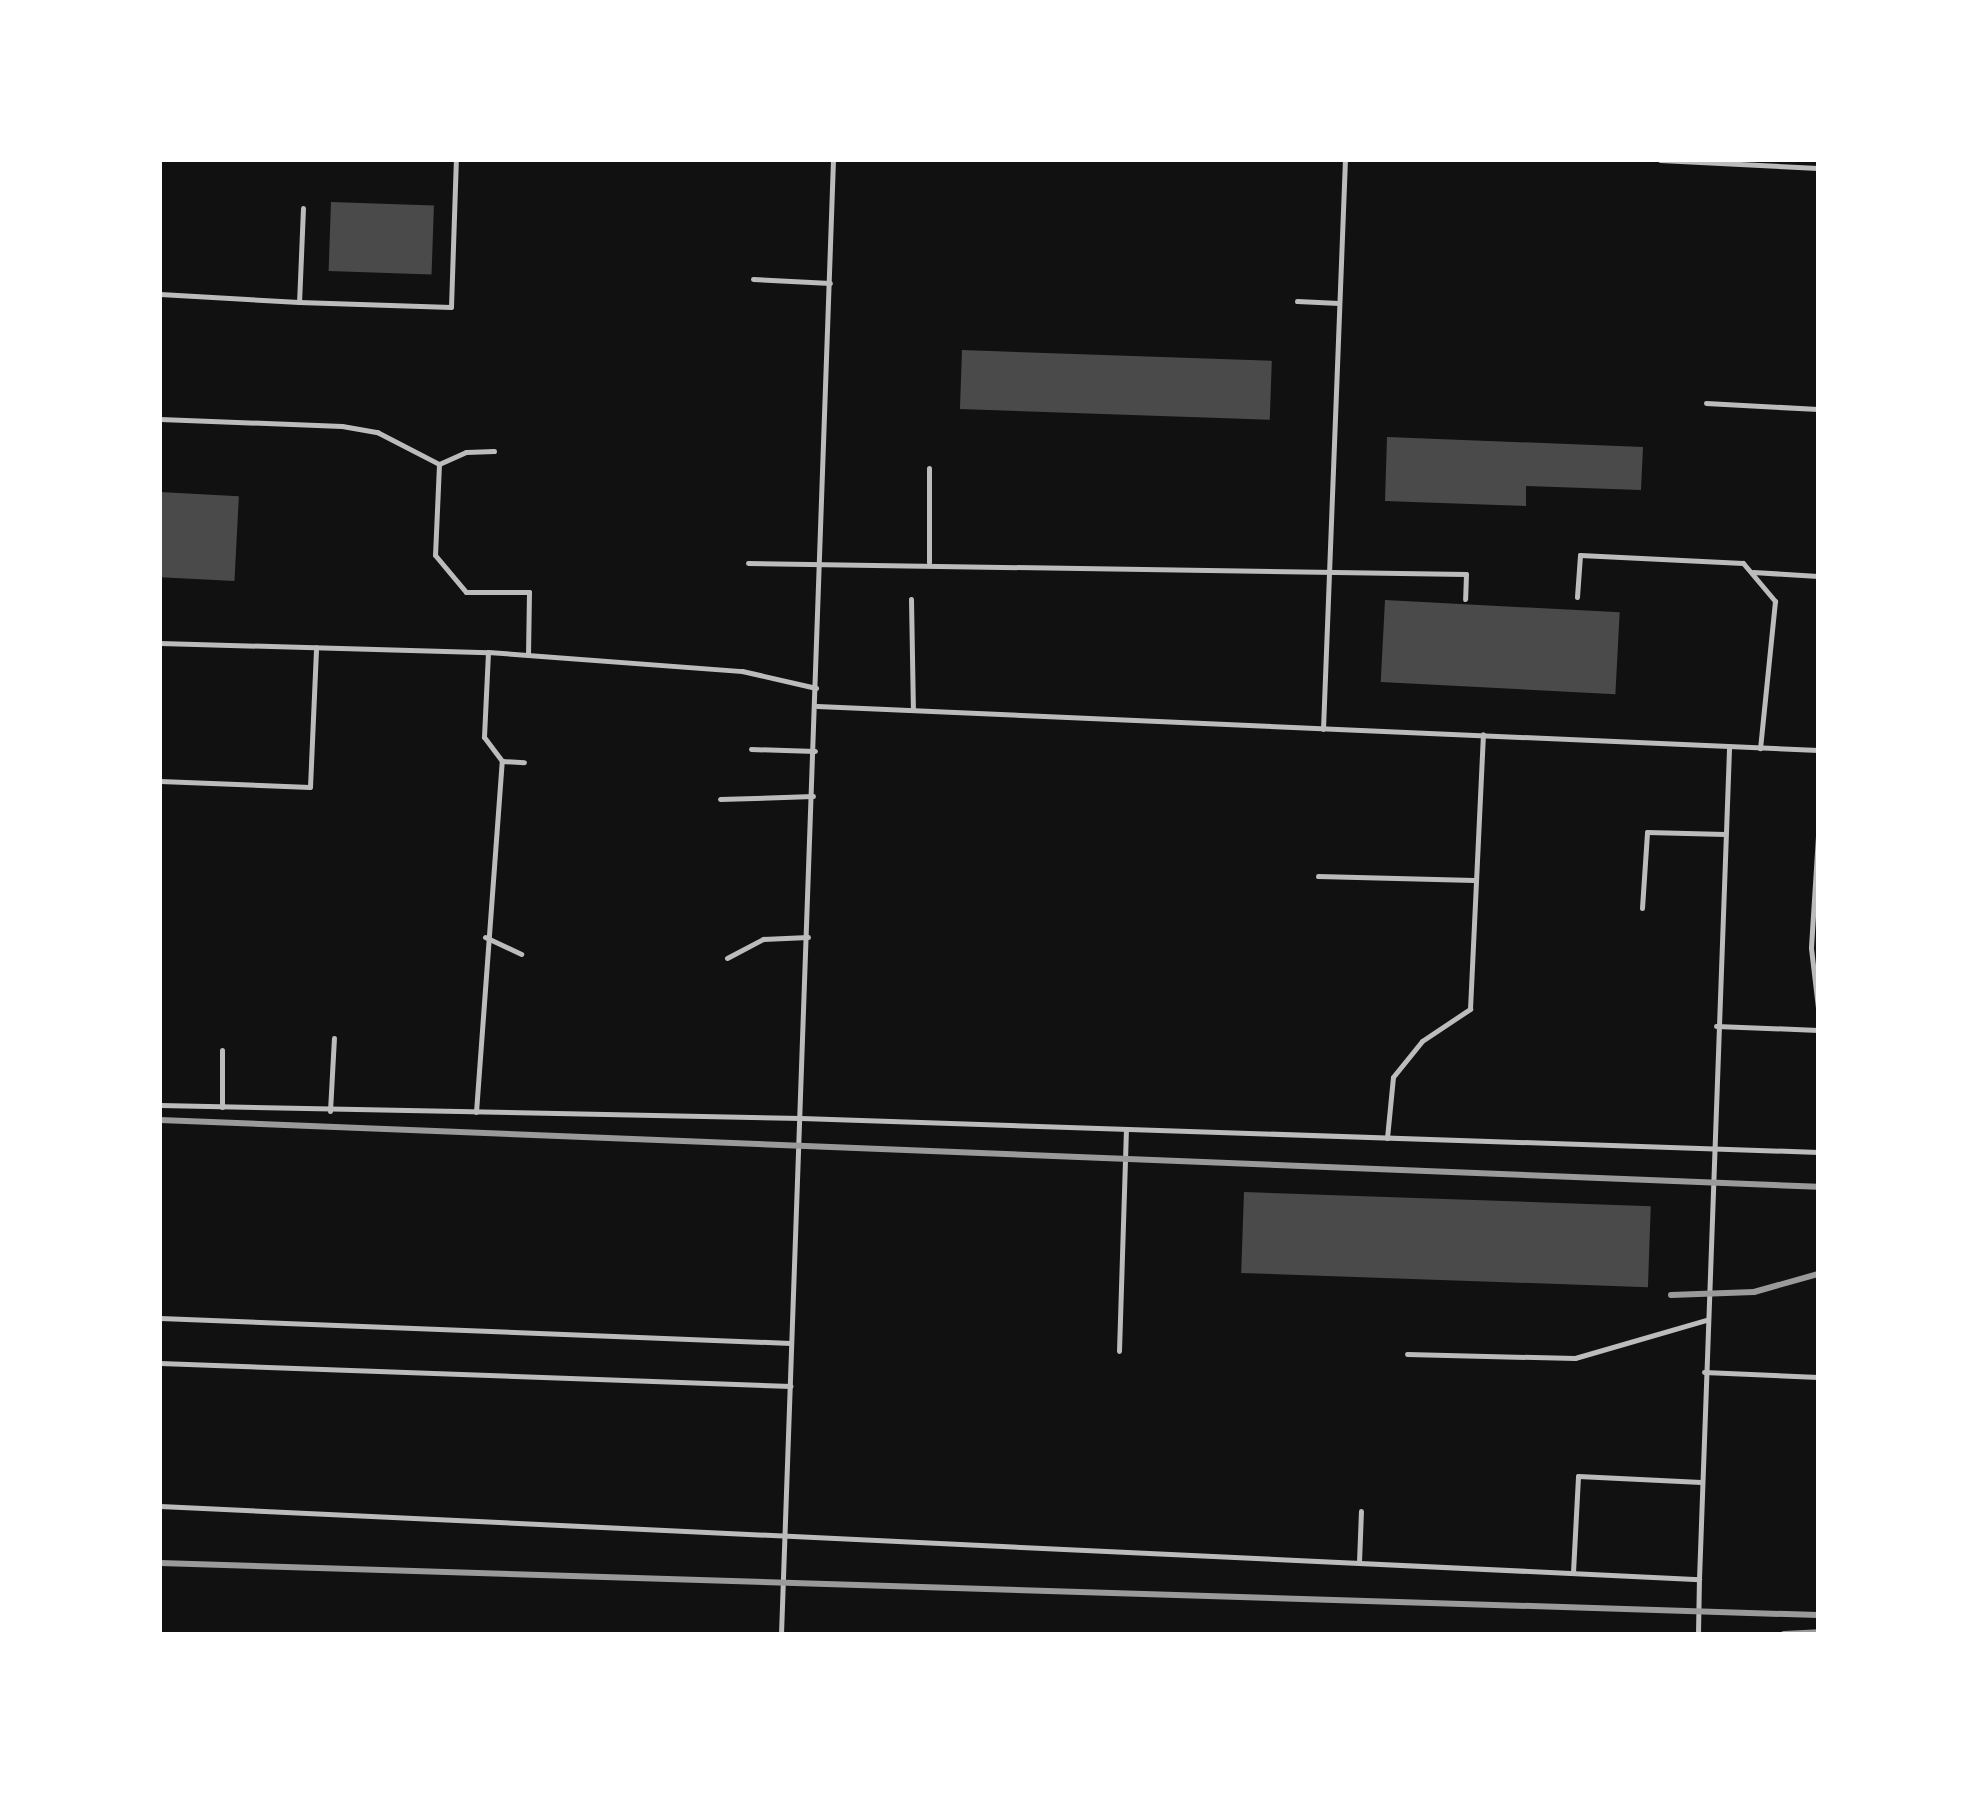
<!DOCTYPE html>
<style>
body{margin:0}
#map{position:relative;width:1978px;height:1794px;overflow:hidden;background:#111;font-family:"PT Sans Narrow",sans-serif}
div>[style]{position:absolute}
.building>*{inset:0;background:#4a4a4a;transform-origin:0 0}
.service>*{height:5px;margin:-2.5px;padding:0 2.5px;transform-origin:2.5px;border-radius:2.5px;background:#bcbcbc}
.rail>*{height:6px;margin:-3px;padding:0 3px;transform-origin:3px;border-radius:3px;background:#9a9a9a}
span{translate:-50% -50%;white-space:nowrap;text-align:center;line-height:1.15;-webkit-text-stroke:10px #fff;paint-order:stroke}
.frame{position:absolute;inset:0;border:162px solid #fff;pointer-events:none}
</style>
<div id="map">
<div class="building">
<i style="left:331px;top:202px;width:103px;height:69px;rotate:2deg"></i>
<i style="left:962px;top:350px;width:310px;height:59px;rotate:2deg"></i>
<i style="clip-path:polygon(1387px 437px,1643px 447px,1641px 490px,1526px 486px,1526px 506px,1385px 501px)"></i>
<i style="left:160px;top:492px;width:79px;height:85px;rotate:3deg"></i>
<i style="left:1385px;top:600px;width:235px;height:82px;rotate:3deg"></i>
<i style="left:1244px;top:1192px;width:407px;height:81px;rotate:2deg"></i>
</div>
<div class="service">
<i style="left:1660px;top:160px;width:158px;rotate:2.9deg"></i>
<i style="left:303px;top:208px;width:94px;rotate:92.4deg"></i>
<i style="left:299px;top:302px;width:152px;rotate:1.9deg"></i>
<i style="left:451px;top:307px;width:147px;rotate:-88.1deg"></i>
<i style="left:753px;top:279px;width:77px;rotate:3deg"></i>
<i style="left:160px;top:294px;width:139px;rotate:3.3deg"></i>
<i style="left:1297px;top:301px;width:42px;rotate:2.7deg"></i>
<i style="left:1706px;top:403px;width:112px;rotate:3.1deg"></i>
<i style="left:160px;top:419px;width:182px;rotate:2.2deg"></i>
<i style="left:342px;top:426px;width:36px;rotate:10deg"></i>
<i style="left:377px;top:432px;width:70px;rotate:27.3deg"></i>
<i style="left:494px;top:451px;width:28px;rotate:178deg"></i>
<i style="left:466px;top:452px;width:30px;rotate:156deg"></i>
<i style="left:439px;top:464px;width:91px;rotate:92.5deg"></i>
<i style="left:435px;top:555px;width:48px;rotate:50deg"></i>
<i style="left:466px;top:592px;width:63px"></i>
<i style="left:529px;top:592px;width:63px;rotate:90.9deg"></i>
<i style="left:929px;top:468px;width:94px;rotate:90deg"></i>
<i style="left:748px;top:563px;width:718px;rotate:0.88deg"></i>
<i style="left:1466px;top:574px;width:25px;rotate:92deg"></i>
<i style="left:1753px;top:572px;width:65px;rotate:3.5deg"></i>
<i style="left:1577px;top:597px;width:42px;rotate:-85.9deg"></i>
<i style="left:1580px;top:555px;width:163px;rotate:2.8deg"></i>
<i style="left:1743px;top:563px;width:50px;rotate:49.9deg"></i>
<i style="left:1775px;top:601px;width:148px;rotate:95.8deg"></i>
<i style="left:911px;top:599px;width:111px;rotate:89deg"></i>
<i style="left:160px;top:643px;width:328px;rotate:1.6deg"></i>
<i style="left:488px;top:652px;width:255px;rotate:4.3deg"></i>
<i style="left:742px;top:671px;width:76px;rotate:12.9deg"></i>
<i style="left:488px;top:652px;width:85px;rotate:92.7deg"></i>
<i style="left:484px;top:737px;width:30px;rotate:53deg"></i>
<i style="left:502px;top:761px;width:22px;rotate:3deg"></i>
<i style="left:817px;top:706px;width:1002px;rotate:2.52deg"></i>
<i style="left:1323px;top:729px;width:569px;rotate:-87.79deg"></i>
<i style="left:751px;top:749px;width:64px;rotate:1.8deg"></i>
<i style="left:160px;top:781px;width:150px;rotate:2.3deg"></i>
<i style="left:310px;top:787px;width:140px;rotate:-87.5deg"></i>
<i style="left:720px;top:799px;width:93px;rotate:-1.8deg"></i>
<i style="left:1818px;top:836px;width:112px;rotate:93.6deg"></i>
<i style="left:1811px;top:948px;width:60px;rotate:83.3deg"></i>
<i style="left:1318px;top:876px;width:156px;rotate:1.5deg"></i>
<i style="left:1642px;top:908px;width:76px;rotate:-86.2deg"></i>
<i style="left:1647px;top:832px;width:78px;rotate:1.5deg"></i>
<i style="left:485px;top:937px;width:40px;rotate:25deg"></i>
<i style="left:727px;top:958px;width:41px;rotate:-27.8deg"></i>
<i style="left:763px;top:939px;width:45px;rotate:-2.5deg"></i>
<i style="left:1716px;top:1026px;width:102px;rotate:2.2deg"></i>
<i style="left:222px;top:1050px;width:57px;rotate:90deg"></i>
<i style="left:160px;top:1105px;width:641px;rotate:1.16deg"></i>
<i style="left:801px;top:1118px;width:1018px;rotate:1.91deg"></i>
<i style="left:330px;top:1111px;width:73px;rotate:-86.9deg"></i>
<i style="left:476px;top:1112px;width:352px;rotate:-85.8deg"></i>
<i style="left:1387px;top:1138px;width:61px;rotate:-84.4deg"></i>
<i style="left:1393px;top:1077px;width:46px;rotate:-51.1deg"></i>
<i style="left:1422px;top:1041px;width:58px;rotate:-33.7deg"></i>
<i style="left:1470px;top:1009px;width:275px;rotate:-87.3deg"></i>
<i style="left:160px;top:1318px;width:631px;rotate:2.27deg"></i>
<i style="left:1119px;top:1351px;width:221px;rotate:-88.2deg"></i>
<i style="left:1407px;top:1354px;width:168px;rotate:1.4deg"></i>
<i style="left:1575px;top:1358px;width:136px;rotate:-16.2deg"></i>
<i style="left:160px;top:1363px;width:631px;rotate:2.09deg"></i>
<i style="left:1704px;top:1372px;width:114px;rotate:2.5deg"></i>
<i style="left:160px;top:1506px;width:1541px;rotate:2.72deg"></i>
<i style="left:1699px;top:1579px;width:833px;rotate:-87.93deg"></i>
<i style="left:1359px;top:1562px;width:51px;rotate:-87.8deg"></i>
<i style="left:1573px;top:1572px;width:96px;rotate:-87deg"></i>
<i style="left:1578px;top:1476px;width:123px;rotate:2.8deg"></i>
<i style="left:781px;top:1634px;width:1475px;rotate:-87.98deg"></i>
<i style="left:1698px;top:1634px;width:55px;rotate:-89deg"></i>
</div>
<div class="rail">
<i style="left:160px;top:1120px;width:1659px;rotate:2.31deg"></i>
<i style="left:1671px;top:1295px;width:83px;rotate:-2.1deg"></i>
<i style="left:1754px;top:1292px;width:66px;rotate:-15.7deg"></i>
<i style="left:160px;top:1563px;width:1659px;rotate:1.8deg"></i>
<i style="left:1784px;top:1634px;width:34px;rotate:-3deg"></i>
</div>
<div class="frame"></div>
</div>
